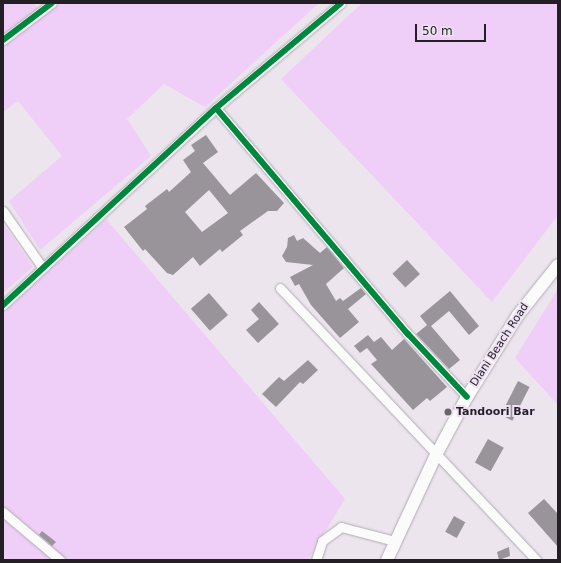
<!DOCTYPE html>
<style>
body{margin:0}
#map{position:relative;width:561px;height:563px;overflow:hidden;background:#ece5ee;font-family:"DejaVu Sans",sans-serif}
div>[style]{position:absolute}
.green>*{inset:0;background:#efcef7}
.building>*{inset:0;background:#98949a;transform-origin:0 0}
.roads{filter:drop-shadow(0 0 1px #b0abb2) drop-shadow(0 0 1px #b0abb2)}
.minor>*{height:9px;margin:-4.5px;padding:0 4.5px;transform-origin:4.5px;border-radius:4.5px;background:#fcfbfc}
.major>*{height:12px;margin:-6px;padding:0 6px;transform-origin:6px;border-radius:6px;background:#fcfbfc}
.cycleway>*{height:6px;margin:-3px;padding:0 3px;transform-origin:3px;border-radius:3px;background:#00873e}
.dots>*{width:11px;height:11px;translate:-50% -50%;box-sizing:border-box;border:2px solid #eee1f2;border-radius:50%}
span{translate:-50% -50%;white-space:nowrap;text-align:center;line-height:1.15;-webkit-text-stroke:4px #eee1f2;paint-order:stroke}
.street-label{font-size:11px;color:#231f25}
.poi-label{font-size:11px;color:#231f25;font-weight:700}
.left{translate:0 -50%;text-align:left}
.frame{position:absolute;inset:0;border:4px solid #231f25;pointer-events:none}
.scale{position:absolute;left:415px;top:24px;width:71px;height:18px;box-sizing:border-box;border:2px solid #231f25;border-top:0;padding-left:5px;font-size:12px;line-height:14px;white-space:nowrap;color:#231f25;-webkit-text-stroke:3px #eee1f2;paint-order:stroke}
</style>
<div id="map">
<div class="green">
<i style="clip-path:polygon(3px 3px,34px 3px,39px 10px,50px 3px,319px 3px,205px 107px,164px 84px,127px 119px,151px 156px,40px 250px,9px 201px,62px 156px,18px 101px,3px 112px)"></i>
<i style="clip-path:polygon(362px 3px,558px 3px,558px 215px,492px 302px,281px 79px)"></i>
<i style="clip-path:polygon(106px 219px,345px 499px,308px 560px,3px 560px,3px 313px)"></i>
<i style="clip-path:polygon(3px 223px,33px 267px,3px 293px)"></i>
<i style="clip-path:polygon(558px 289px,558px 405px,515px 358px)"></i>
</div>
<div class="building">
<i style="clip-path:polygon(evenodd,206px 135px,218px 152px,203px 163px,230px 195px,256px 173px,284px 203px,277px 211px,268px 211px,240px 231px,243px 235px,222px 252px,220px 249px,200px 266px,193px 257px,173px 275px,167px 273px,145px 249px,143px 251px,124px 227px,147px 209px,145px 206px,167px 189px,169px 192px,191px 172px,183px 160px,195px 151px,191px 145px,206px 135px,209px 190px,228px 213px,202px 232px,185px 212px,209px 190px)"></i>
<i style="clip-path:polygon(294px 235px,297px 241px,303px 238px,320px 253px,327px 247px,344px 268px,326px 284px,336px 301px,340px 298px,343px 301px,361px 288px,366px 294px,348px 309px,359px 322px,340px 338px,311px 305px,299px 284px,295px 286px,290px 277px,313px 265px,286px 262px,282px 256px,287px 247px,288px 238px)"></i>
<i style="left:407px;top:260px;width:19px;height:20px;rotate:47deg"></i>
<i style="clip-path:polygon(450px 291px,479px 326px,469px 335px,449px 311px,431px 326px,460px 360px,449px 369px,416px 334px,427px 325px,420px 316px)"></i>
<i style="left:209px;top:293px;width:29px;height:24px;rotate:49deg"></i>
<i style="clip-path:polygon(259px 302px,279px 324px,258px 343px,246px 330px,259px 319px,251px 310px)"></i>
<i style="clip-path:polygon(368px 335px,374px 342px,381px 337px,392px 350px,404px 339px,447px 387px,430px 401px,427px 398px,413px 410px,371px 364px,377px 360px,367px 348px,360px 353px,354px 346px)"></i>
<i style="clip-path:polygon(308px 360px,318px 370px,303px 384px,300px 382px,276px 407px,262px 394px,279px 377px,284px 381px)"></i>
<i style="left:518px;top:381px;width:13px;height:38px;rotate:27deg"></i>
<i style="left:488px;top:439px;width:18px;height:27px;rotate:29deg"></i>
<i style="clip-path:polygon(544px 499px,558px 514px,558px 547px,528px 513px)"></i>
<i style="left:454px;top:516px;width:13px;height:18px;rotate:29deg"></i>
<i style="clip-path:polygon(42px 531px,56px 542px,52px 546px,39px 535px)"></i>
<i style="clip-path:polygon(509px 547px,510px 556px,499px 560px,497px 552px)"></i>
</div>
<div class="roads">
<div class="minor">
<i style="left:3px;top:40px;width:61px;rotate:-37.1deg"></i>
<i style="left:216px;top:108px;width:297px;rotate:49.7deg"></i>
<i style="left:408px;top:334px;width:86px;rotate:46.9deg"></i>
<i style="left:3px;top:211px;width:68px;rotate:55.1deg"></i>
<i style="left:280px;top:288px;width:374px;rotate:46.7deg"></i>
<i style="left:3px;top:305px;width:290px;rotate:-42.8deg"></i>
<i style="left:216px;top:108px;width:163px;rotate:-40deg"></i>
<i style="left:3px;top:512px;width:75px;rotate:40.1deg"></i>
<i style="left:316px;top:560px;width:20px;rotate:-72deg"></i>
<i style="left:322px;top:541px;width:24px;rotate:-36deg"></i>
<i style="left:341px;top:527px;width:56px;rotate:14.5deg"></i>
</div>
<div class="major">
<i style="left:387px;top:560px;width:116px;rotate:-65deg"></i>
<i style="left:436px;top:455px;width:66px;rotate:-61.9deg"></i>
<i style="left:467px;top:397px;width:97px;rotate:-58.1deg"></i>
<i style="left:518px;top:315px;width:64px;rotate:-51.3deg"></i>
</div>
</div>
<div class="cycleway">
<i style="left:3px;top:40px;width:61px;rotate:-37.1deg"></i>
<i style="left:216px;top:108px;width:297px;rotate:49.7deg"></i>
<i style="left:408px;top:334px;width:86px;rotate:46.9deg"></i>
<i style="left:3px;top:305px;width:290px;rotate:-42.8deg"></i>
<i style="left:216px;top:108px;width:163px;rotate:-40deg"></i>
</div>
<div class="dots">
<i style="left:448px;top:412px;background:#69646b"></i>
</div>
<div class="street-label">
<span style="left:500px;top:345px;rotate:-57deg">Diani Beach Road</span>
</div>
<div class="poi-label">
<span class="left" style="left:456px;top:412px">Tandoori Bar</span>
</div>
<div class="frame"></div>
<div class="scale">50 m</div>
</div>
